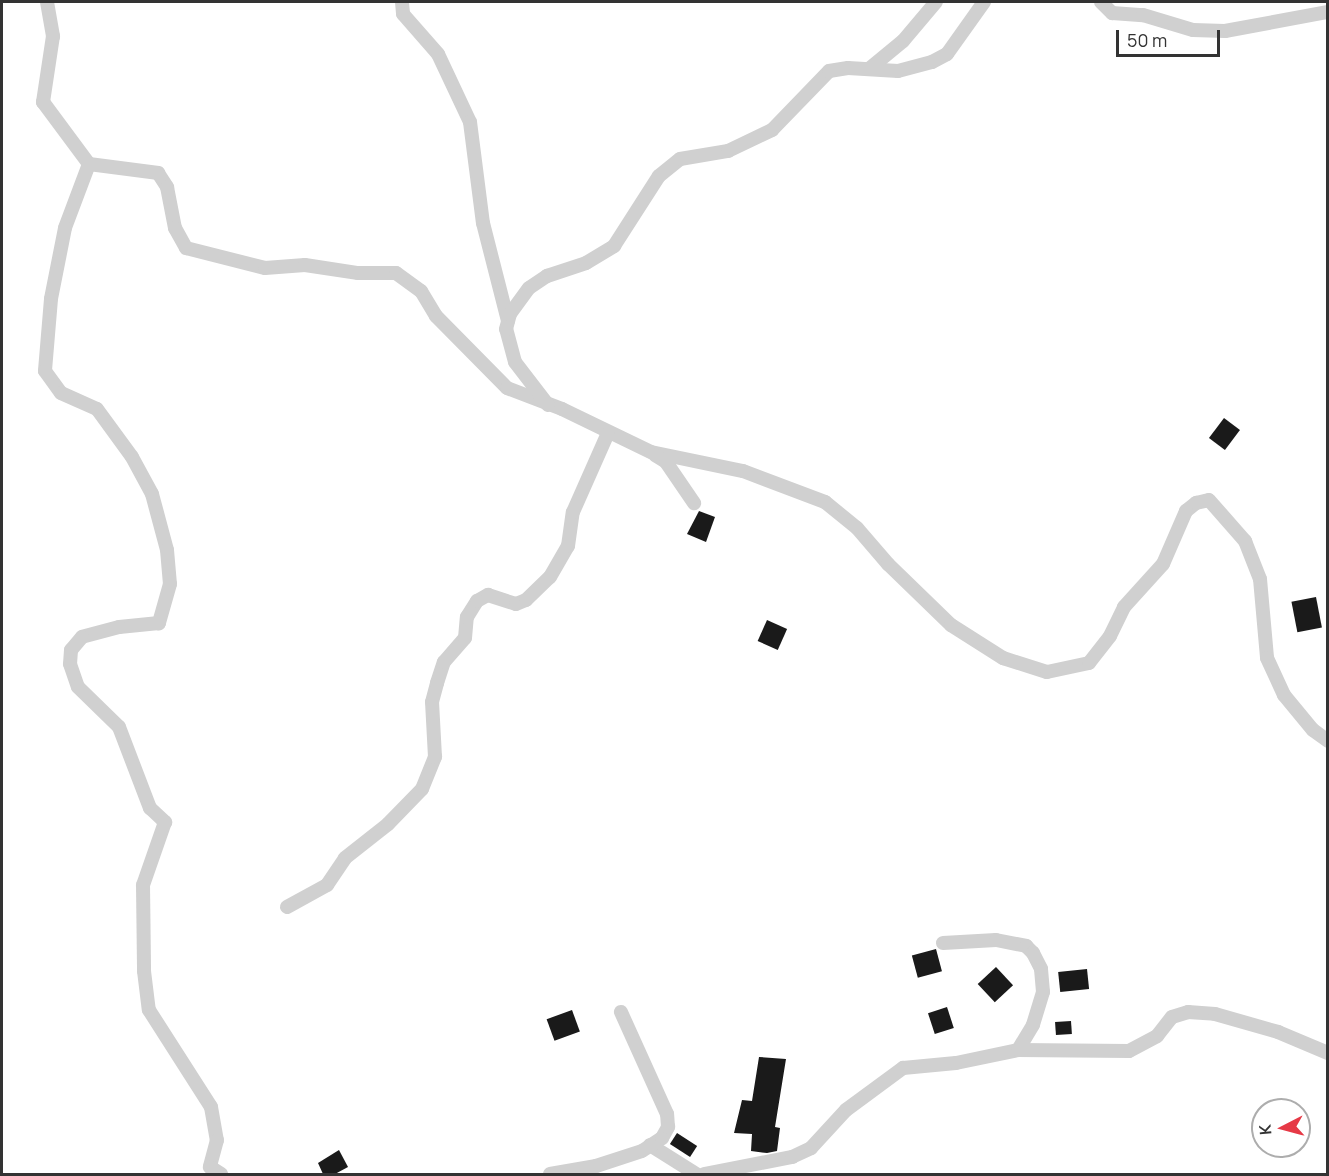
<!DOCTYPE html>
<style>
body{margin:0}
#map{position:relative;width:1329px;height:1176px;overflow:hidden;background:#fff;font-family:Manrope,sans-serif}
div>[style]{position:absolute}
.building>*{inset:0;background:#1a1a1a;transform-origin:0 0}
.minor>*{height:14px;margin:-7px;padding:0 7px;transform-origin:7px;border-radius:7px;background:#d0d0d0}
span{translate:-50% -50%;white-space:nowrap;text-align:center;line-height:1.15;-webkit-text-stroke:6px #fff;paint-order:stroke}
.frame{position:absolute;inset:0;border:3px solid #333;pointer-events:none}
.north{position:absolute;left:1251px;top:1098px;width:60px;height:60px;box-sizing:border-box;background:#fff;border:2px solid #adadad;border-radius:50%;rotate:264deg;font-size:16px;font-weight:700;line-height:24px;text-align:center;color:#333}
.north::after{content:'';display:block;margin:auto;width:21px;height:27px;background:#e63946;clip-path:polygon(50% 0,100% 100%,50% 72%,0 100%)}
.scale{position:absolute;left:1116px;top:30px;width:104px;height:27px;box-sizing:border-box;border:3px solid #333;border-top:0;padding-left:8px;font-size:18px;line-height:21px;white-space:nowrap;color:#333;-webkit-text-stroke:4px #fff;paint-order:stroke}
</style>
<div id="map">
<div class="building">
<i style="left:1224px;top:418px;width:20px;height:25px;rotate:37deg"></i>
<i style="clip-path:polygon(699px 511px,715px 517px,706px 542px,687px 534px)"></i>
<i style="left:1316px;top:597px;width:31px;height:25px;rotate:79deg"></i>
<i style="left:767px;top:620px;width:22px;height:23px;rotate:24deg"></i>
<i style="left:936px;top:949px;width:23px;height:25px;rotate:75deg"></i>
<i style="left:996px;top:967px;width:25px;height:25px;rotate:47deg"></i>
<i style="left:1087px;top:969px;width:20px;height:29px;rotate:84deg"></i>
<i style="left:947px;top:1007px;width:22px;height:20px;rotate:72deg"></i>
<i style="left:572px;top:1010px;width:23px;height:27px;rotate:70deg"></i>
<i style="left:1071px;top:1021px;width:13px;height:16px;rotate:86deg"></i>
<i style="clip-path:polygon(759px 1057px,786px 1059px,775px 1127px,780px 1128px,777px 1151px,767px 1153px,751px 1151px,752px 1134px,734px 1133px,742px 1100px,752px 1101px)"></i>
<i style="left:677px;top:1133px;width:24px;height:13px;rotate:33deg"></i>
<i style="clip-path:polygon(339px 1150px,348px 1167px,335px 1174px,323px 1174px,318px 1163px)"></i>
</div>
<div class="minor">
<i style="left:47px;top:2px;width:35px;rotate:80deg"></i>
<i style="left:53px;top:36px;width:67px;rotate:98.6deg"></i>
<i style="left:43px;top:102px;width:77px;rotate:53.4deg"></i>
<i style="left:402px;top:2px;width:12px;rotate:85deg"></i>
<i style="left:403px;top:14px;width:53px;rotate:48.8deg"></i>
<i style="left:438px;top:54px;width:75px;rotate:64.8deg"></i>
<i style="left:470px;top:122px;width:102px;rotate:82.7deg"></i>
<i style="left:483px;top:223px;width:101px;rotate:75.7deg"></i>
<i style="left:1101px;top:2px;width:16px;rotate:45deg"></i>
<i style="left:1112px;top:13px;width:31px;rotate:4deg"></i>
<i style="left:1143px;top:15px;width:52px;rotate:16.7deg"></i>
<i style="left:1193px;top:30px;width:32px;rotate:2deg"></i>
<i style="left:1225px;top:31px;width:105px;rotate:-10.5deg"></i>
<i style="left:869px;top:69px;width:44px;rotate:-39.5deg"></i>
<i style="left:903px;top:41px;width:51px;rotate:-49.8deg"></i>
<i style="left:89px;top:164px;width:70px;rotate:7.4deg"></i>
<i style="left:158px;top:173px;width:17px;rotate:57deg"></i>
<i style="left:167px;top:187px;width:42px;rotate:79deg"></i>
<i style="left:175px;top:228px;width:23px;rotate:61deg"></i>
<i style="left:186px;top:248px;width:81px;rotate:14.2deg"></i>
<i style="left:265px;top:268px;width:40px;rotate:-4.3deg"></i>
<i style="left:305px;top:265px;width:54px;rotate:8.6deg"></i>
<i style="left:358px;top:273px;width:38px"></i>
<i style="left:396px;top:273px;width:31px;rotate:36deg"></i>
<i style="left:421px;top:291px;width:29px;rotate:59deg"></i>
<i style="left:436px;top:316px;width:101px;rotate:45.4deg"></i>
<i style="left:507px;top:388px;width:59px;rotate:20.9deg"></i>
<i style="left:562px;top:409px;width:99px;rotate:25.8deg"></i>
<i style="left:651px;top:452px;width:94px;rotate:11.7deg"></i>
<i style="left:743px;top:471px;width:88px;rotate:20.7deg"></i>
<i style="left:825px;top:502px;width:41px;rotate:39.1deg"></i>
<i style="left:857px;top:528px;width:48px;rotate:49.3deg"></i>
<i style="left:888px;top:564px;width:88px;rotate:44.1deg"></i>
<i style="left:951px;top:625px;width:62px;rotate:32.4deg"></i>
<i style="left:1003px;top:658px;width:46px;rotate:17.7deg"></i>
<i style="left:1047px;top:672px;width:43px;rotate:-12.1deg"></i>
<i style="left:1089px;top:663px;width:34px;rotate:-52deg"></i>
<i style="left:1110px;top:636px;width:32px;rotate:-64deg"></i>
<i style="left:1124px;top:607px;width:58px;rotate:-47.8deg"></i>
<i style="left:1163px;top:564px;width:58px;rotate:-66.5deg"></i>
<i style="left:1186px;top:511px;width:13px;rotate:-39deg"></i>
<i style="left:1196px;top:503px;width:13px;rotate:-13deg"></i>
<i style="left:1209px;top:500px;width:55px;rotate:48.7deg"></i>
<i style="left:1245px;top:541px;width:41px;rotate:68.5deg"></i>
<i style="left:1260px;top:579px;width:79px;rotate:84.9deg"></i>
<i style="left:1267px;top:658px;width:41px;rotate:65.3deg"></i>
<i style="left:1284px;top:695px;width:45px;rotate:50.4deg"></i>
<i style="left:1313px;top:730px;width:19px;rotate:36deg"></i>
<i style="left:89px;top:164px;width:68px;rotate:110.6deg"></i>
<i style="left:65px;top:228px;width:72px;rotate:101.2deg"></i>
<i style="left:51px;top:299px;width:72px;rotate:94.8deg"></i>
<i style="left:45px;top:371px;width:27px;rotate:54deg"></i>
<i style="left:61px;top:393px;width:39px;rotate:24deg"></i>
<i style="left:97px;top:409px;width:59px;rotate:53.9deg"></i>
<i style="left:132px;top:457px;width:42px;rotate:61.6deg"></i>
<i style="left:152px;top:494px;width:58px;rotate:75deg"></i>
<i style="left:167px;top:550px;width:34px;rotate:85deg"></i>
<i style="left:170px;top:584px;width:41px;rotate:105.8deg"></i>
<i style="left:159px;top:623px;width:40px;rotate:174.3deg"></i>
<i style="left:119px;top:627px;width:38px;rotate:165deg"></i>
<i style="left:82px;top:637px;width:17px;rotate:130deg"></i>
<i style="left:71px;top:650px;width:14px;rotate:94deg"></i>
<i style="left:70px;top:664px;width:24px;rotate:71deg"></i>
<i style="left:78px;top:687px;width:57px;rotate:44.3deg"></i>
<i style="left:119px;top:727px;width:87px;rotate:69.1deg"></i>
<i style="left:150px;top:808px;width:21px;rotate:43deg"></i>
<i style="left:165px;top:822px;width:67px;rotate:109.2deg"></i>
<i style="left:143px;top:885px;width:86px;rotate:89.3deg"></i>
<i style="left:144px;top:971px;width:39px;rotate:83deg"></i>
<i style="left:149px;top:1010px;width:115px;rotate:57.4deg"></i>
<i style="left:211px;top:1107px;width:34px;rotate:80deg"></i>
<i style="left:217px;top:1140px;width:28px;rotate:105deg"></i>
<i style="left:210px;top:1167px;width:13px;rotate:32deg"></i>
<i style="left:548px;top:405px;width:54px;rotate:-127.5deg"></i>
<i style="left:515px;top:362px;width:34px;rotate:-105deg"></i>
<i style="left:506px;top:329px;width:16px;rotate:-75deg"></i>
<i style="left:510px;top:314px;width:32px;rotate:-54deg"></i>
<i style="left:529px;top:288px;width:22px;rotate:-34deg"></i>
<i style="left:547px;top:276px;width:41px;rotate:-18.4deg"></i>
<i style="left:586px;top:263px;width:33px;rotate:-31deg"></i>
<i style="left:614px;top:246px;width:83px;rotate:-57.3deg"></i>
<i style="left:659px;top:176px;width:27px;rotate:-39deg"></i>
<i style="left:680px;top:159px;width:49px;rotate:-9.5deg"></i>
<i style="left:728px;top:151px;width:49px;rotate:-25.5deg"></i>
<i style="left:772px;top:130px;width:82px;rotate:-46deg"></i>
<i style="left:829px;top:71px;width:19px;rotate:-9deg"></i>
<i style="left:848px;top:68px;width:50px;rotate:3.4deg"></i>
<i style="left:898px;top:71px;width:35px;rotate:-15deg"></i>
<i style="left:932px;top:62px;width:17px;rotate:-28deg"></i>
<i style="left:947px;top:54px;width:64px;rotate:-54.6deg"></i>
<i style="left:655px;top:455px;width:13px;rotate:32deg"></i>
<i style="left:666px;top:462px;width:50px;rotate:55.7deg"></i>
<i style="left:287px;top:907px;width:46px;rotate:-28.8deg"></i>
<i style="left:327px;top:885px;width:32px;rotate:-56deg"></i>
<i style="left:345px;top:858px;width:55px;rotate:-38.3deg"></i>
<i style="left:388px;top:824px;width:49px;rotate:-45.8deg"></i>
<i style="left:422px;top:789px;width:35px;rotate:-68deg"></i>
<i style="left:435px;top:757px;width:55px;rotate:-93.1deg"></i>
<i style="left:432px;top:702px;width:20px;rotate:-75deg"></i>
<i style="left:437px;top:683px;width:22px;rotate:-72deg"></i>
<i style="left:444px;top:662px;width:32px;rotate:-49deg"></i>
<i style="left:465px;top:638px;width:21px;rotate:-85deg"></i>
<i style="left:467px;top:617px;width:19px;rotate:-58deg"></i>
<i style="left:477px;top:601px;width:13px;rotate:-29deg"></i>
<i style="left:488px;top:595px;width:29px;rotate:18deg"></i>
<i style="left:516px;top:604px;width:11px;rotate:-22deg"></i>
<i style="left:526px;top:600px;width:33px;rotate:-44deg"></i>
<i style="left:550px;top:577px;width:36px;rotate:-60deg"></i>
<i style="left:568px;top:546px;width:34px;rotate:-82deg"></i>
<i style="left:573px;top:512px;width:86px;rotate:-66.1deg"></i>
<i style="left:943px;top:943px;width:53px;rotate:-3.2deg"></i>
<i style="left:996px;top:940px;width:31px;rotate:11deg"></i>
<i style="left:1026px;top:946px;width:10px;rotate:45deg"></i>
<i style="left:1033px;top:953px;width:18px;rotate:63deg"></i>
<i style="left:1041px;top:969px;width:23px;rotate:85deg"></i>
<i style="left:1043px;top:992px;width:34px;rotate:107deg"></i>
<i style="left:1033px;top:1025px;width:29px;rotate:121deg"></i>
<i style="left:650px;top:1145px;width:54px;rotate:32.2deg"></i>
<i style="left:550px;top:1174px;width:47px;rotate:-9.9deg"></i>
<i style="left:596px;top:1166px;width:48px;rotate:-18.1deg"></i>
<i style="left:642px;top:1151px;width:24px;rotate:-33deg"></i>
<i style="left:662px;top:1138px;width:13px;rotate:-61deg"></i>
<i style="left:668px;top:1127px;width:13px;rotate:-94deg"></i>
<i style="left:667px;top:1114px;width:112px;rotate:-114.3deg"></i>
<i style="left:704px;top:1174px;width:90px;rotate:-10.9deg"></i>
<i style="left:792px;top:1157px;width:21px;rotate:-25deg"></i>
<i style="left:811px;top:1148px;width:52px;rotate:-47.4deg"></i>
<i style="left:846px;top:1110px;width:71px;rotate:-36.4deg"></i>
<i style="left:903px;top:1068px;width:53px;rotate:-5.4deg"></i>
<i style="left:956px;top:1063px;width:63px;rotate:-11.8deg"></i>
<i style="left:1018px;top:1050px;width:111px;rotate:0.5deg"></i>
<i style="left:1129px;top:1051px;width:32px;rotate:-28deg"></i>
<i style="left:1157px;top:1036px;width:24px;rotate:-52deg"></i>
<i style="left:1172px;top:1017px;width:17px;rotate:-17deg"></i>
<i style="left:1188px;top:1012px;width:27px;rotate:4deg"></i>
<i style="left:1215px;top:1014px;width:66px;rotate:15.9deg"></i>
<i style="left:1278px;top:1032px;width:54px;rotate:22.8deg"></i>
</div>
<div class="frame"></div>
<div class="north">K</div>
<div class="scale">50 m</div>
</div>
